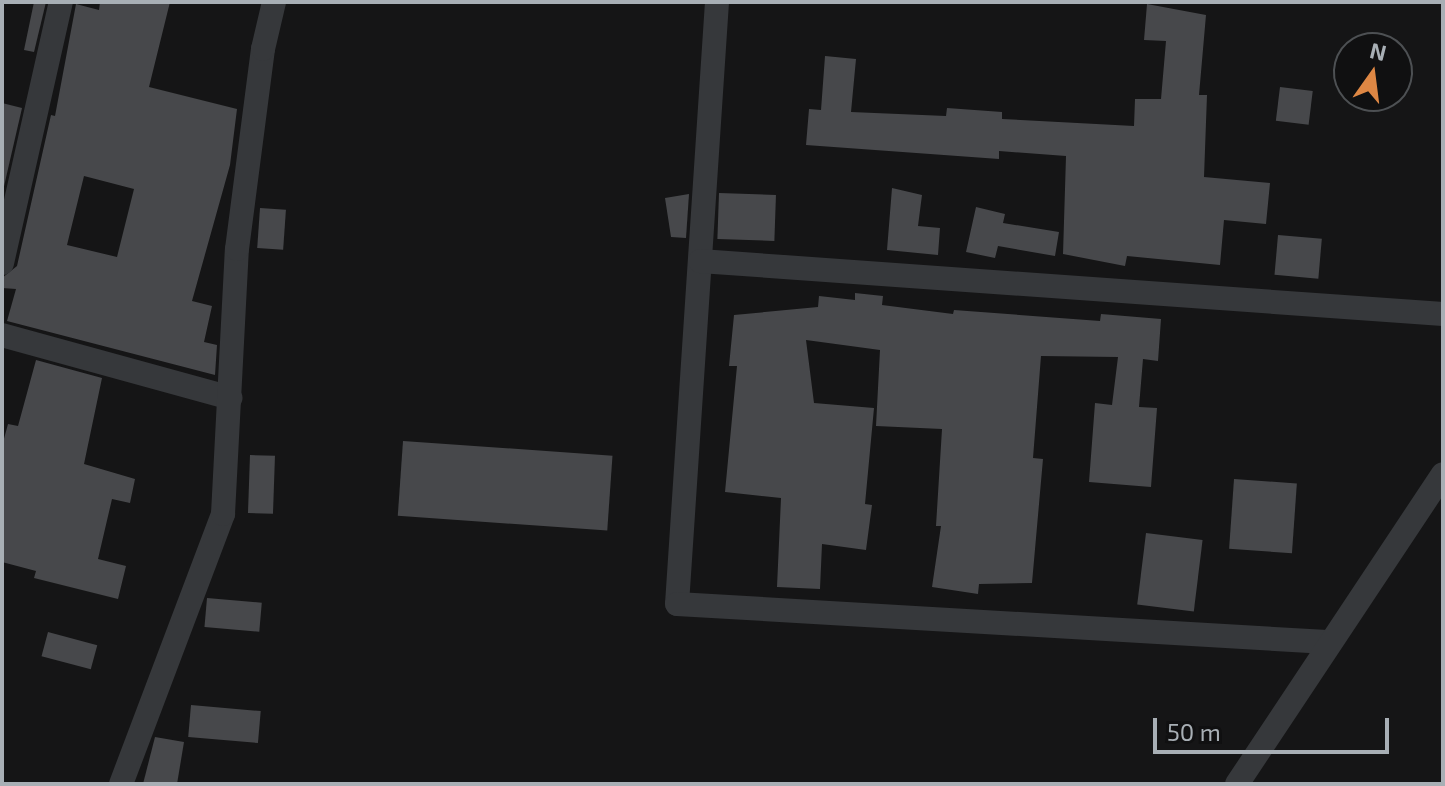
<!DOCTYPE html>
<style>
body{margin:0}
#map{position:relative;width:1445px;height:786px;overflow:hidden;background:#151516;font-family:"Exo 2",sans-serif}
div>[style]{position:absolute}
.building>*{inset:0;background:#47484b;transform-origin:0 0}
.street>*{height:24px;margin:-12px;padding:0 12px;transform-origin:12px;border-radius:12px;background:#36383b}
span{translate:-50% -50%;white-space:nowrap;text-align:center;line-height:1.15;-webkit-text-stroke:8px #101011;paint-order:stroke}
.frame{position:absolute;inset:0;border:4px solid #a8afb5;pointer-events:none}
.north{position:absolute;left:1333px;top:32px;width:80px;height:80px;box-sizing:border-box;background:#101011;border:2px solid #4d5053;border-radius:50%;rotate:14deg;font-size:22px;font-weight:700;line-height:32px;text-align:center;color:#a8afb5}
.north::after{content:'';display:block;margin:auto;width:28px;height:36px;background:#de8744;clip-path:polygon(50% 0,100% 100%,50% 72%,0 100%)}
.scale{position:absolute;left:1153px;top:718px;width:236px;height:36px;box-sizing:border-box;border:4px solid #a8afb5;border-top:0;padding-left:10px;font-size:24px;line-height:28px;white-space:nowrap;color:#a8afb5;-webkit-text-stroke:6px #101011;paint-order:stroke}
</style>
<div id="map">
<div class="building">
<i style="clip-path:polygon(34px 2px,46px 2px,34px 52px,24px 50px)"></i>
<i style="clip-path:polygon(evenodd,100px 2px,170px 2px,149px 87px,237px 109px,230px 165px,192px 301px,212px 306px,204px 342px,217px 345px,215px 375px,7px 321px,16px 289px,2px 288px,2px 278px,17px 266px,51px 115px,55px 116px,76px 4px,99px 10px,100px 2px,84px 176px,134px 189px,117px 257px,67px 245px,84px 176px)"></i>
<i style="clip-path:polygon(1147px 4px,1206px 15px,1199px 95px,1207px 95px,1204px 177px,1270px 183px,1266px 224px,1224px 220px,1220px 265px,1127px 256px,1125px 266px,1063px 254px,1066px 156px,999px 151px,999px 159px,806px 145px,809px 109px,821px 110px,825px 56px,856px 59px,851px 112px,946px 116px,947px 108px,1002px 112px,1002px 119px,1134px 126px,1135px 99px,1161px 99px,1166px 41px,1144px 40px)"></i>
<i style="left:1280px;top:87px;width:33px;height:34px;rotate:7deg"></i>
<i style="clip-path:polygon(2px 103px,22px 108px,2px 195px)"></i>
<i style="clip-path:polygon(892px 188px,922px 195px,918px 226px,940px 228px,938px 255px,887px 250px)"></i>
<i style="left:719px;top:193px;width:57px;height:46px;rotate:2deg"></i>
<i style="clip-path:polygon(689px 194px,686px 238px,671px 237px,665px 198px)"></i>
<i style="clip-path:polygon(976px 207px,1005px 214px,1003px 223px,1059px 232px,1055px 256px,998px 246px,995px 258px,966px 252px)"></i>
<i style="left:260px;top:208px;width:26px;height:40px;rotate:4deg"></i>
<i style="left:1278px;top:235px;width:44px;height:40px;rotate:5deg"></i>
<i style="clip-path:polygon(855px 293px,883px 296px,882px 305px,953px 314px,954px 310px,1100px 321px,1101px 314px,1161px 319px,1158px 361px,1143px 359px,1139px 407px,1157px 408px,1151px 487px,1089px 482px,1095px 403px,1112px 405px,1118px 357px,1041px 356px,1033px 458px,1043px 459px,1032px 583px,979px 584px,978px 594px,932px 587px,941px 526px,936px 526px,942px 429px,876px 426px,880px 350px,806px 340px,814px 403px,874px 408px,865px 504px,872px 505px,866px 550px,822px 544px,820px 589px,777px 587px,781px 498px,725px 492px,737px 366px,729px 366px,734px 315px,818px 307px,819px 296px,855px 300px)"></i>
<i style="clip-path:polygon(36px 360px,102px 378px,84px 464px,135px 479px,130px 503px,112px 499px,98px 559px,126px 566px,118px 599px,34px 578px,36px 571px,2px 562px,2px 446px,8px 424px,18px 426px)"></i>
<i style="left:403px;top:441px;width:210px;height:75px;rotate:4deg"></i>
<i style="left:250px;top:455px;width:25px;height:58px;rotate:2deg"></i>
<i style="left:1234px;top:479px;width:63px;height:70px;rotate:4deg"></i>
<i style="left:1146px;top:533px;width:57px;height:72px;rotate:7deg"></i>
<i style="left:207px;top:598px;width:55px;height:29px;rotate:5deg"></i>
<i style="left:48px;top:632px;width:51px;height:25px;rotate:15deg"></i>
<i style="left:191px;top:705px;width:70px;height:32px;rotate:5deg"></i>
<i style="clip-path:polygon(155px 737px,184px 742px,177px 784px,143px 784px)"></i>
</div>
<div class="street">
<i style="left:717px;top:2px;width:603px;rotate:93.8deg"></i>
<i style="left:677px;top:604px;width:651px;rotate:3.35deg"></i>
<i style="left:700px;top:261px;width:745px;rotate:4.08deg"></i>
<i style="left:2px;top:263px;width:268px;rotate:-77.3deg"></i>
<i style="left:2px;top:335px;width:237px;rotate:15.4deg"></i>
<i style="left:121px;top:784px;width:289px;rotate:-69.3deg"></i>
<i style="left:223px;top:514px;width:265px;rotate:-87deg"></i>
<i style="left:237px;top:249px;width:202px;rotate:-82.6deg"></i>
<i style="left:263px;top:49px;width:48px;rotate:-76.8deg"></i>
<i style="left:1237px;top:784px;width:372px;rotate:-56.4deg"></i>
</div>
<div class="frame"></div>
<div class="north">N</div>
<div class="scale">50 m</div>
</div>
